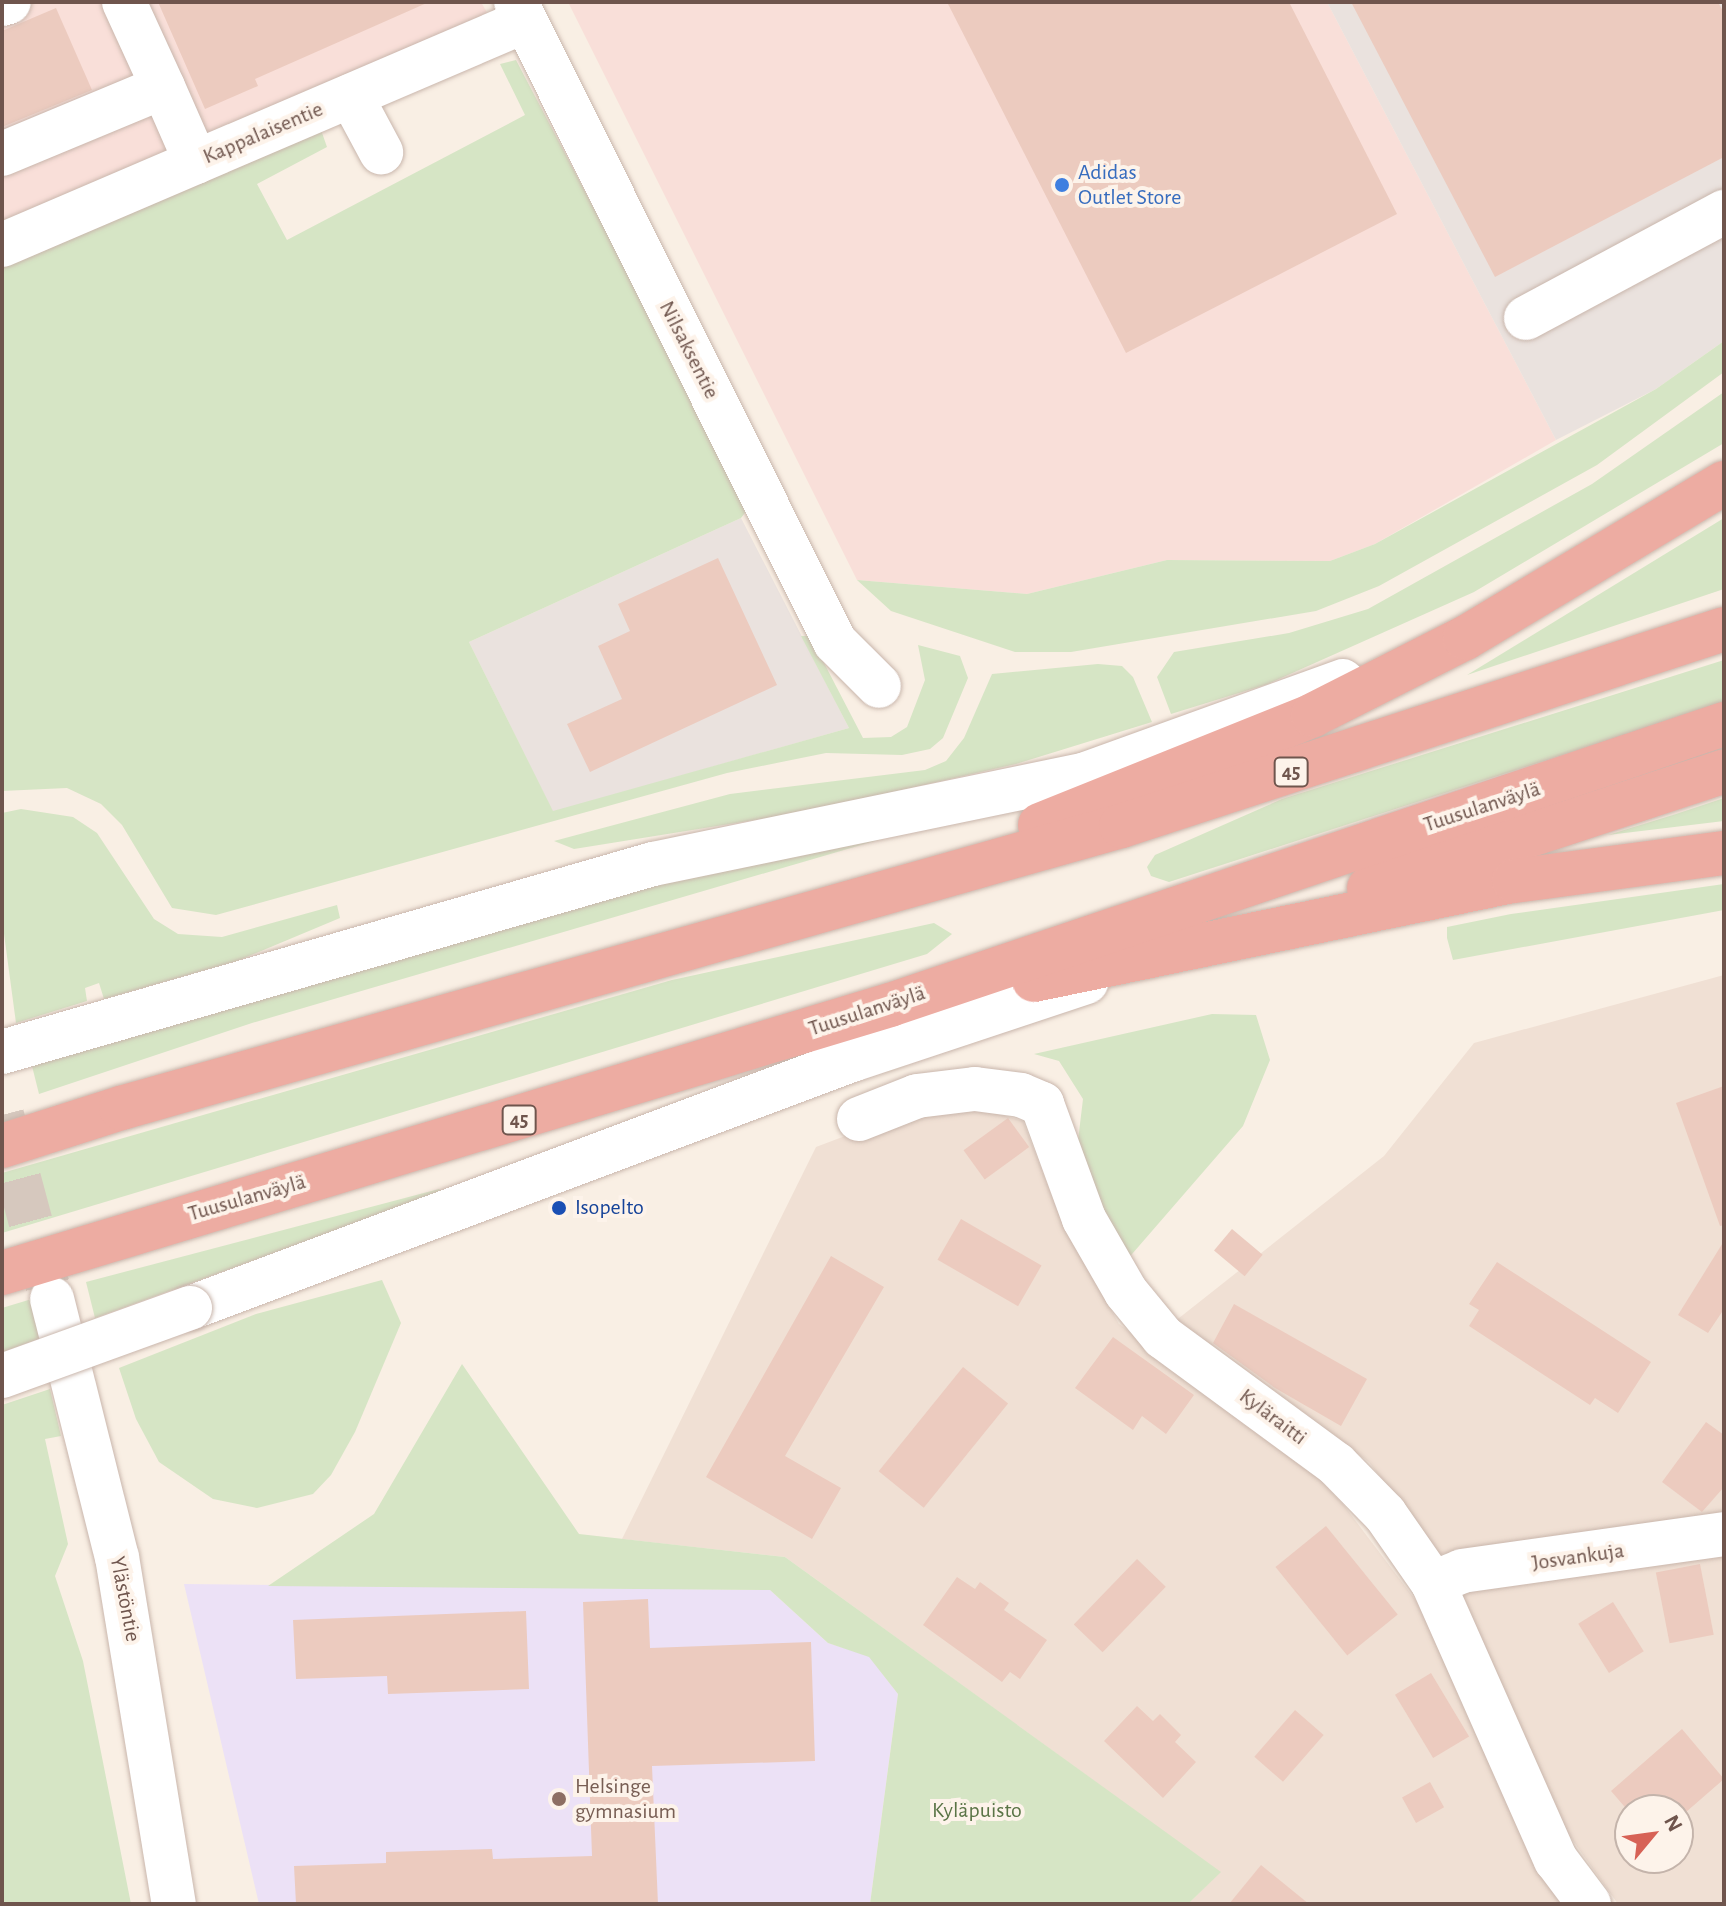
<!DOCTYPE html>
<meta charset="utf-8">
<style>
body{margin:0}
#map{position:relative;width:1726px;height:1906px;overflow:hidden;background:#f9efe4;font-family:"Alegreya Sans",sans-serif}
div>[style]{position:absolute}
.residential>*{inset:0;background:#f0e0d4}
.commercial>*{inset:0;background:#f9dfd9}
.industrial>*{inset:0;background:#eae2de}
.education>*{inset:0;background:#ece1f6}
.green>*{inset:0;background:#d6e5c5}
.building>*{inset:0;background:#eccbbf;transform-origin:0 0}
.minor-tunnel>*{height:44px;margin-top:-22px;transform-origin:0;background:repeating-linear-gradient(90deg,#d6c8be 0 44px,transparent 0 66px)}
.roads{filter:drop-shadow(0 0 2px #c9b6ac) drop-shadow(0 0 2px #c9b6ac)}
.minor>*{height:44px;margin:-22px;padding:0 22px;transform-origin:22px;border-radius:22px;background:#fff}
.highway>*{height:44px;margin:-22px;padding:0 22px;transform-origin:22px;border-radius:22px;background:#edaca2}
.bridges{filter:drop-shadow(0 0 2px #c9b6ac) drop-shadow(0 0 2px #c9b6ac)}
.minor-bridge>*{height:44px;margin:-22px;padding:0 22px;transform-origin:22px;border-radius:22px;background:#fff}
.dots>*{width:22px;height:22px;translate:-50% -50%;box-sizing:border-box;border:4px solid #fdf3ea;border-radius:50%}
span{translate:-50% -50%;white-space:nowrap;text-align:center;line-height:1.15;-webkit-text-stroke:8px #fdf3ea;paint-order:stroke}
.shield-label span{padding:2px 6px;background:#fdf3ea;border:2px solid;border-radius:6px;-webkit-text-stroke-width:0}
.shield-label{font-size:20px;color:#6f554d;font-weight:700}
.street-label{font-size:22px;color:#6f554d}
.shop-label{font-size:22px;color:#366cbe}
.left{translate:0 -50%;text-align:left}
.transit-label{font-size:22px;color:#164399}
.education-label{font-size:22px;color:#785e54}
.park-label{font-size:22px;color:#5a7446}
.frame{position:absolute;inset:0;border:4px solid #6f554d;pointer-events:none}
.north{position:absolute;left:1614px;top:1794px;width:80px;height:80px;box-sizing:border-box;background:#fdf3ea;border:2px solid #c4b4ab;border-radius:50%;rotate:61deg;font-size:22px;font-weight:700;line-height:32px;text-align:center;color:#6f554d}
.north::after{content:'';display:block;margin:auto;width:28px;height:36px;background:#d76256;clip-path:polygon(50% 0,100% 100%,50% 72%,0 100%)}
</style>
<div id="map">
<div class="residential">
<i style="clip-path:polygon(1724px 975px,1724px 1516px,1519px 1550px,1438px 1554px,1369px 1462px,1174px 1322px,1384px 1156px,1474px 1043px)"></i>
<i style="clip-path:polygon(973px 1107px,1023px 1121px,1061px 1220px,1119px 1324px,1291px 1450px,1342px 1503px,1417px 1602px,1563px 1904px,1188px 1904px,1220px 1872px,785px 1557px,622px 1539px,816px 1147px,919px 1108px)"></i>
<i style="clip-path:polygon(evenodd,1724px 1548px,1724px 1904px,1618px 1904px,1569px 1835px,1458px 1594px,1724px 1548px,1630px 1810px,1678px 1810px,1678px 1858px,1630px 1858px,1630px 1810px)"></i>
</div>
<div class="commercial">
<i style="clip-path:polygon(2px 2px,481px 2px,489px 16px,2px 222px)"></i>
<i style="clip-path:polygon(568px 2px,1327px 2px,1556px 440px,1375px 544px,1330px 561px,1167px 560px,1027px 594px,857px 580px)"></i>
</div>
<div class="industrial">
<i style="clip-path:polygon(1327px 2px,1724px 2px,1724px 341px,1656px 389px,1556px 440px)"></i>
<i style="clip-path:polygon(741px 518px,849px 728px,553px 812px,469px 642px)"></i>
</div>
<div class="education">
<i style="clip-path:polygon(184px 1584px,770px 1590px,828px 1643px,869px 1656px,898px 1694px,870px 1904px,259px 1904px)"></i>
</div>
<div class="green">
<i style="clip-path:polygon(516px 60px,750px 506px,741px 518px,469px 642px,553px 811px,849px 728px,801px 636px,810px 636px,863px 738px,891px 737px,907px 727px,925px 680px,918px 645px,960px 656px,968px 678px,943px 738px,930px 749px,902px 755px,826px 753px,727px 773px,216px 915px,172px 908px,122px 825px,101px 804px,67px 788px,2px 791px,2px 266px,321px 130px,327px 147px,257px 184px,287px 240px,525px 115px,500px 64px)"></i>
<i style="clip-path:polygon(1724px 341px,1724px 372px,1597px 465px,1379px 586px,1316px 611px,1071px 652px,1015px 652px,891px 611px,857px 580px,1027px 594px,1167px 560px,1330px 561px,1375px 544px,1656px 389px)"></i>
<i style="clip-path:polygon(1724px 392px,1724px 443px,1474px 592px,1268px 684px,1171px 714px,1157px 677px,1174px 652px,1289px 633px,1368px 609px,1592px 484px)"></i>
<i style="clip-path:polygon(1724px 518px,1724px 589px,1467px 675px)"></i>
<i style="clip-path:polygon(1724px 660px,1724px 703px,1169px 882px,1151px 876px,1147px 867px,1155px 855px,1282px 799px)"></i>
<i style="clip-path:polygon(1098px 664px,1122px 666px,1133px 677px,1152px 722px,1016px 764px,805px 812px,574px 849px,554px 841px,730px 794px,925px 770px,946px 761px,964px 738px,992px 674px)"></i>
<i style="clip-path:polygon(1724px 798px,1724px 821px,1608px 835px,1676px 814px)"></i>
<i style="clip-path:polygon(21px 809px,73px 817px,97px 833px,154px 919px,178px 934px,222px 937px,337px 905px,340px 918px,237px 961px,104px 999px,99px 983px,85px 988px,87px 1001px,16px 1023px,2px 919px,2px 813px)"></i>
<i style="clip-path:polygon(909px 831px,252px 1023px,39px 1094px,32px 1066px,662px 875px)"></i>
<i style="clip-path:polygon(1724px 884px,1724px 910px,1453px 960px,1447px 938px,1447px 927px,1511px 914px)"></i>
<i style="clip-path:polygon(934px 923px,952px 934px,927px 954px,2px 1233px,2px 1173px,672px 980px)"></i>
<i style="clip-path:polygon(1212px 1014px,1256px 1015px,1270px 1060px,1243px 1126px,1126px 1261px,1077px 1149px,1083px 1099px,1059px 1061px,1034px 1054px)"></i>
<i style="clip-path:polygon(439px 1189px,442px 1192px,95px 1318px,86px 1282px)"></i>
<i style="clip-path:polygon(382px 1280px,401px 1323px,355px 1432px,331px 1475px,313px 1494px,257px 1508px,213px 1499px,159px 1462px,136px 1419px,119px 1368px,256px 1314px)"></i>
<i style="clip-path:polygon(35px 1298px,44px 1337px,2px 1352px,2px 1308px)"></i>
<i style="clip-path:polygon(462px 1364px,579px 1534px,785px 1557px,1221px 1872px,1188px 1904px,870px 1904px,898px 1694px,869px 1657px,828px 1643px,770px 1590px,268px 1586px,374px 1514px)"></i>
<i style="clip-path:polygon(50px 1389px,61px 1436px,45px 1439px,68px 1544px,55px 1576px,83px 1661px,131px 1904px,2px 1904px,2px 1405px)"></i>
</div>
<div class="building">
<i style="clip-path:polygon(158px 2px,429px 2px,255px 79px,258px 86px,205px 109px)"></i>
<i style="clip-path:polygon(947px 2px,1289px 2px,1397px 214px,1126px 353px)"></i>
<i style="clip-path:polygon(1351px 2px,1718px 2px,1724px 13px,1724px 157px,1495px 277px)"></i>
<i style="clip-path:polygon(56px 8px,92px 90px,2px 127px,2px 31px)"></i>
<i style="clip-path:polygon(718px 558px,777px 685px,590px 772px,567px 724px,622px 699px,598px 646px,630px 631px,618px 604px)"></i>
<i style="clip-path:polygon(1724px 1086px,1724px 1225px,1720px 1226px,1676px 1103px)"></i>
<i style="left:1008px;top:1118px;width:36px;height:55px;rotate:54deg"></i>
<i style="left:961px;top:1219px;width:93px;height:47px;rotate:30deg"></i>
<i style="left:1232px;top:1229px;width:40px;height:28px;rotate:40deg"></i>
<i style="clip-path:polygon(1724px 1241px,1724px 1309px,1708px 1333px,1678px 1315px)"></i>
<i style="clip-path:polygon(831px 1256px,884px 1287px,785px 1456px,841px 1488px,812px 1539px,706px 1477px)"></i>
<i style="clip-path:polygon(1497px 1262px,1651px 1362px,1618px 1413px,1595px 1398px,1590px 1405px,1469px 1326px,1479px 1310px,1469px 1304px)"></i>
<i style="clip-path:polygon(1234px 1304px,1367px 1379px,1341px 1426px,1275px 1388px,1213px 1343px)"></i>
<i style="clip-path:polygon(1113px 1337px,1194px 1395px,1166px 1434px,1142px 1416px,1133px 1430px,1075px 1388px)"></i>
<i style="left:963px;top:1367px;width:58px;height:134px;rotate:39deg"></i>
<i style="clip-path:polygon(1706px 1422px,1724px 1435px,1724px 1487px,1702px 1512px,1662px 1482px)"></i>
<i style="left:1326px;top:1526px;width:114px;height:65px;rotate:51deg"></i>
<i style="left:1137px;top:1559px;width:40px;height:91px;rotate:44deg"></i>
<i style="left:1700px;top:1564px;width:72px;height:45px;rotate:79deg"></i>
<i style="clip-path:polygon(957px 1577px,975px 1589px,980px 1582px,1009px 1603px,1004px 1610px,1047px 1640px,1020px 1679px,1010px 1672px,1002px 1682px,923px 1625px)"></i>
<i style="clip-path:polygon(648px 1599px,650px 1648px,811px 1642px,815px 1761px,652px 1766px,658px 1904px,296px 1904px,294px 1866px,386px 1863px,386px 1852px,492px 1849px,493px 1859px,592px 1856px,583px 1602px)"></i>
<i style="left:1613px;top:1602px;width:58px;height:41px;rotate:58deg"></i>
<i style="clip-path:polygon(526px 1611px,529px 1689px,388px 1694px,387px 1676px,296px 1679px,293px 1620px)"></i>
<i style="left:1431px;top:1673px;width:74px;height:42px;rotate:59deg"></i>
<i style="clip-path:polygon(1137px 1706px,1153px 1721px,1160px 1714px,1181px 1735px,1175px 1742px,1196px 1762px,1163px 1798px,1104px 1741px)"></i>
<i style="left:1295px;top:1710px;width:38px;height:62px;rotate:41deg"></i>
<i style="clip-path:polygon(1682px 1729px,1724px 1779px,1678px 1819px,1678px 1810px,1630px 1813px,1611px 1791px)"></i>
<i style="left:1430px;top:1782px;width:29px;height:32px;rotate:61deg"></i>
<i style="clip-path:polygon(1261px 1865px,1309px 1904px,1229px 1904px)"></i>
</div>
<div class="minor-tunnel">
<i style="left:2px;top:1115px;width:189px;rotate:75deg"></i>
</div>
<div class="roads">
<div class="minor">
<i style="left:124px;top:2px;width:94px;rotate:65.4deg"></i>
<i style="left:516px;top:2px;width:715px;rotate:63.51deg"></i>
<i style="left:835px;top:642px;width:62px;rotate:45deg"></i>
<i style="left:2px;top:4px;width:7px;rotate:-16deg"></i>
<i style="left:351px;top:96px;width:64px;rotate:61.8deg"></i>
<i style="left:2px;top:154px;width:174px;rotate:-22.6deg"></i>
<i style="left:163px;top:87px;width:82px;rotate:66.3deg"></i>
<i style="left:2px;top:245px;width:569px;rotate:-23.19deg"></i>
<i style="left:1526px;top:318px;width:225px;rotate:-28.2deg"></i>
<i style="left:2px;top:1052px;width:678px;rotate:-16.11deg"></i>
<i style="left:653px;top:864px;width:442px;rotate:-11.7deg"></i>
<i style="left:1086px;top:774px;width:273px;rotate:-19.9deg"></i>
<i style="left:859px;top:1119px;width:62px;rotate:-21.6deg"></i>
<i style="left:917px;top:1096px;width:58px;rotate:-6.9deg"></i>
<i style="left:975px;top:1089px;width:46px;rotate:7.4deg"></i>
<i style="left:1021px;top:1095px;width:23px;rotate:23deg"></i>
<i style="left:1042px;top:1104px;width:122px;rotate:69.9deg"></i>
<i style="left:1084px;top:1219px;width:84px;rotate:60.1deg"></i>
<i style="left:1126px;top:1292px;width:58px;rotate:50.6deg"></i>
<i style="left:1163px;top:1337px;width:215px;rotate:36.3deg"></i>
<i style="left:1336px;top:1464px;width:70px;rotate:45.6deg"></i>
<i style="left:1385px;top:1514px;width:84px;rotate:55.2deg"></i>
<i style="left:1433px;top:1583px;width:303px;rotate:66.1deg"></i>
<i style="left:1556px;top:1860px;width:55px;rotate:53.1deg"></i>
<i style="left:52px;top:1299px;width:266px;rotate:75.9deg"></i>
<i style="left:117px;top:1557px;width:352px;rotate:80.7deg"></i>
<i style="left:190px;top:1308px;width:707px;rotate:-20.54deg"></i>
<i style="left:852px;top:1060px;width:247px;rotate:-18.4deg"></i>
<i style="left:1433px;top:1583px;width:31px;rotate:-22deg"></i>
<i style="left:1462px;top:1571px;width:265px;rotate:-8deg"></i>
</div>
<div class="highway">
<i style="left:1040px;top:825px;width:294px;rotate:-21.9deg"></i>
<i style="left:1313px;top:715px;width:170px;rotate:-26.9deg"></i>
<i style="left:1465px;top:638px;width:302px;rotate:-30.9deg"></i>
<i style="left:1369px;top:888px;width:374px;rotate:-18.2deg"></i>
<i style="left:1034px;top:980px;width:490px;rotate:-11.7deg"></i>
<i style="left:1514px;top:881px;width:212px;rotate:-7.6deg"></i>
<i style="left:2px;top:1146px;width:125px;rotate:-17.7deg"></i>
<i style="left:121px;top:1108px;width:1039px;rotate:-15.75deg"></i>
<i style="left:1121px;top:826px;width:634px;rotate:-18.09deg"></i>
<i style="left:2px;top:1273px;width:928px;rotate:-16.79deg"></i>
<i style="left:890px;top:1005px;width:880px;rotate:-18.62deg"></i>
</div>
</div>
<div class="bridges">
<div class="minor-bridge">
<i style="left:2px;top:1376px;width:200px;rotate:-19.9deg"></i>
</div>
</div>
<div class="dots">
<i style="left:1062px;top:185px;background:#3f7fe0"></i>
<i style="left:559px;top:1208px;background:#1a4fb4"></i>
<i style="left:559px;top:1799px;background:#8d6e63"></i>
</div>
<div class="shield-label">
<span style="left:1291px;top:772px">45</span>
<span style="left:519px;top:1120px">45</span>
</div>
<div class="street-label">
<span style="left:263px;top:133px;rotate:-23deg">Kappalaisentie</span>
<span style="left:689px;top:350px;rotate:63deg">Nilsaksentie</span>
<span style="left:1482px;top:807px;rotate:-18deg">Tuusulanväylä</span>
<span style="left:867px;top:1011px;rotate:-18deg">Tuusulanväylä</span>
<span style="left:247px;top:1198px;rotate:-16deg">Tuusulanväylä</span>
<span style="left:1273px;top:1417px;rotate:37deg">Kyläraitti</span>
<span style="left:1578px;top:1557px;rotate:-8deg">Josvankuja</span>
<span style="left:125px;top:1599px;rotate:79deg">Ylästöntie</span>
</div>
<div class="shop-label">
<span class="left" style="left:1078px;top:185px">Adidas<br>Outlet Store</span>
</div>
<div class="transit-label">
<span class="left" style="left:575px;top:1208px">Isopelto</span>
</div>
<div class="education-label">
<span class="left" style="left:575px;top:1799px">Helsinge<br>gymnasium</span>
</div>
<div class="park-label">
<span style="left:977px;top:1811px">Kyläpuisto</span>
</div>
<div class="frame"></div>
<div class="north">N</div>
</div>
